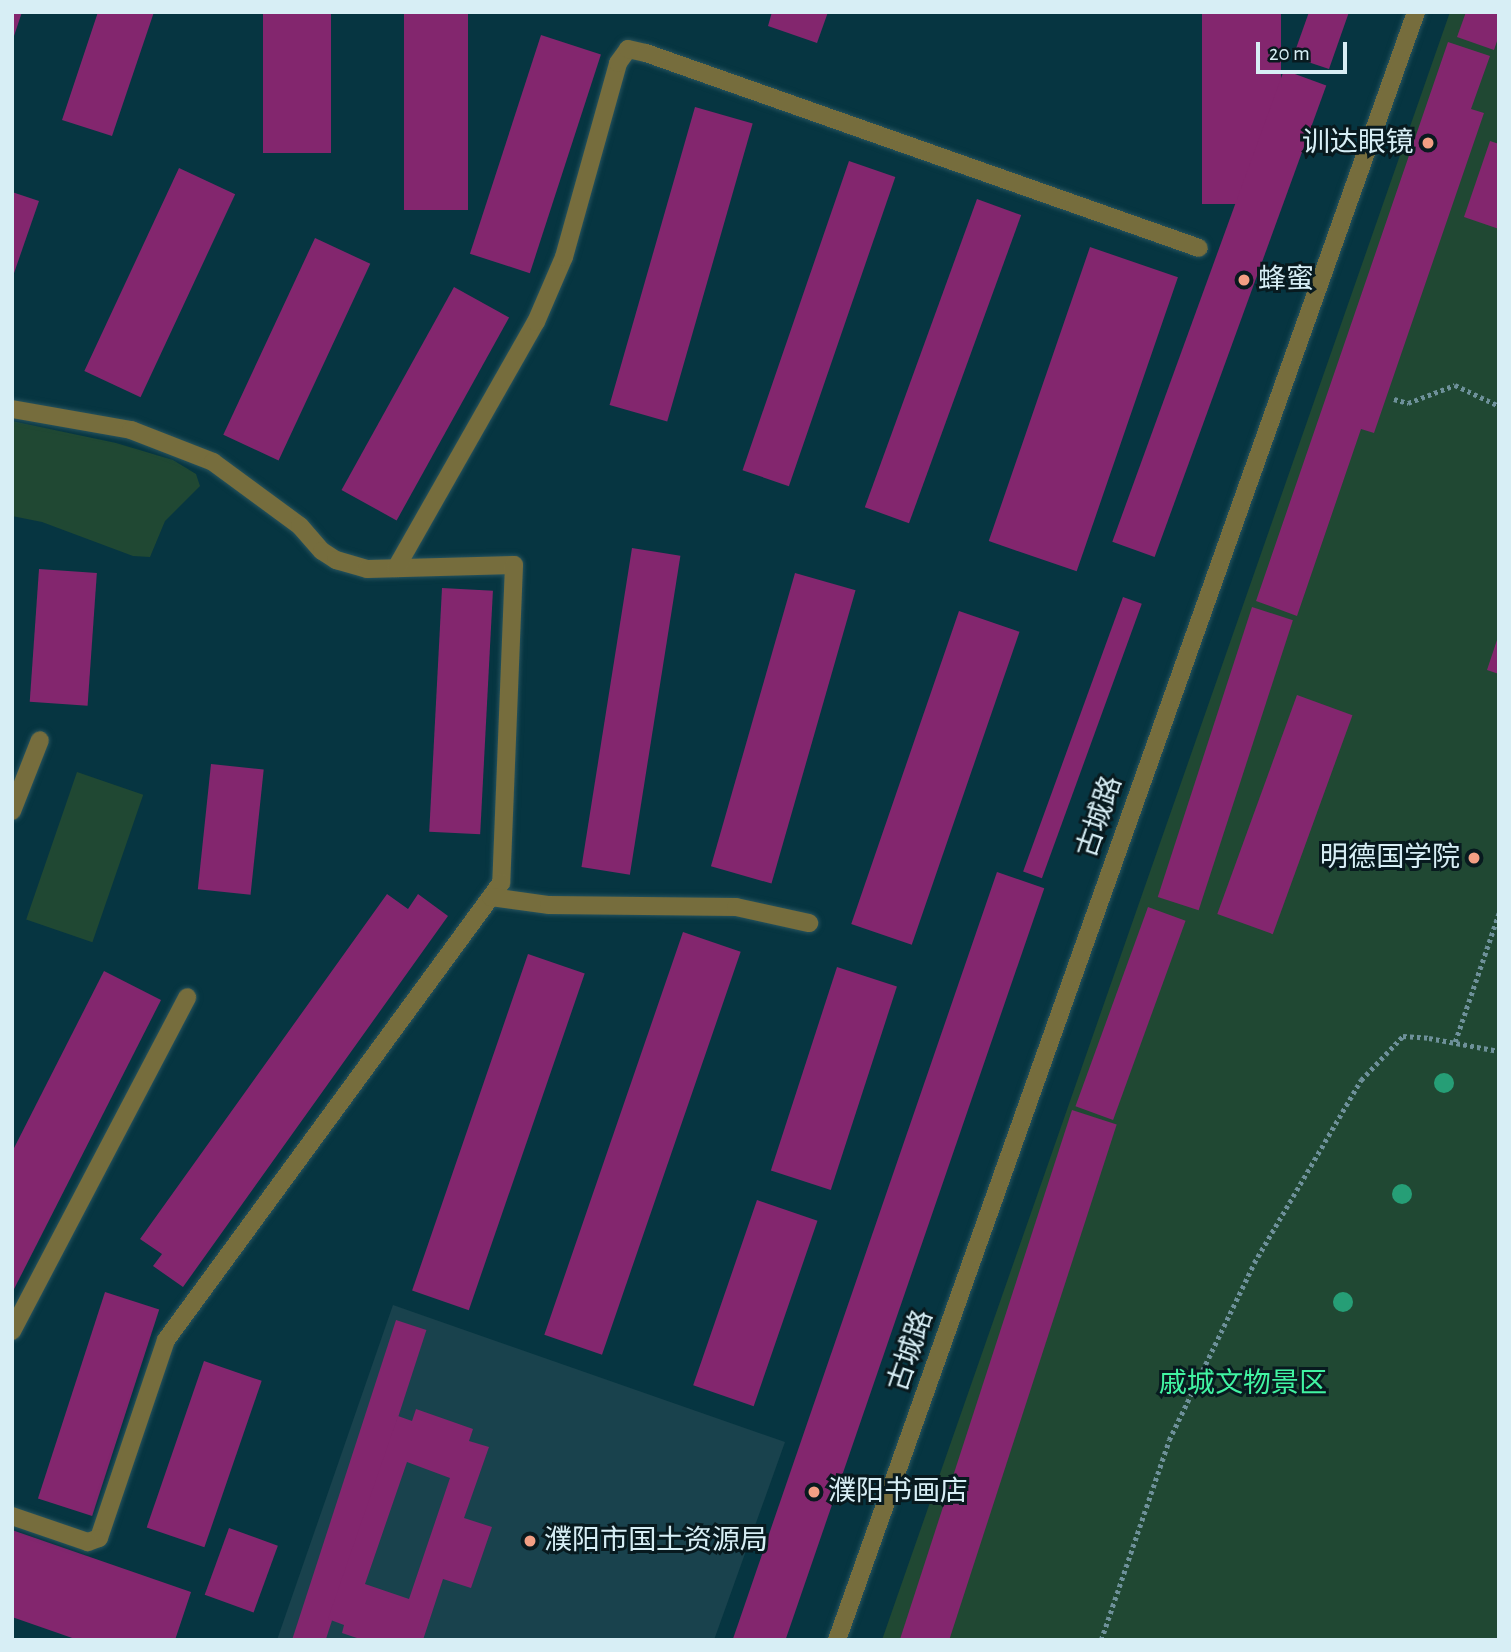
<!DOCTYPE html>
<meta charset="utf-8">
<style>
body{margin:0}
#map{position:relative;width:1511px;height:1652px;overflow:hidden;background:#063541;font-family:"Alegreya Sans","Noto Sans SC",sans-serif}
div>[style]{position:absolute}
.built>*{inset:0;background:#19424d}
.green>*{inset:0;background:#204833;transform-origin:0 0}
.building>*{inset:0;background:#83266e;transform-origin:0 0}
.path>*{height:4.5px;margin-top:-2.25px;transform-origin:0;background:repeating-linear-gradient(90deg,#6e919a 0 3.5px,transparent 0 7px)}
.roads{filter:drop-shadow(0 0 2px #27535e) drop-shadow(0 0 2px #27535e)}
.minor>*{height:18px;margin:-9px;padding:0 9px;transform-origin:9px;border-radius:9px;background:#766d3d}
.trees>*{width:20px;height:20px;margin:-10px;border-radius:50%;background:#269e76}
.dots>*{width:19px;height:19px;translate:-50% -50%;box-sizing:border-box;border:4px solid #081a1f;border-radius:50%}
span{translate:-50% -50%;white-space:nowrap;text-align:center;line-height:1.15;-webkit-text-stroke:6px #081a1f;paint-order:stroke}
.poi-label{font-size:28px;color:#d7eef5}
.right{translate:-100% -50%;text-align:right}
.left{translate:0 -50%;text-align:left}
.street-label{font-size:28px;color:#d7eef5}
.park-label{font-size:28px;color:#41f3a2}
.frame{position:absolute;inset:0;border:14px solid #d7eef5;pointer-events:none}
.scale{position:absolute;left:1256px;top:42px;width:91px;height:32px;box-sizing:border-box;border:4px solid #d7eef5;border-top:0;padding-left:9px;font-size:21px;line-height:24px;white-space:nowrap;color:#d7eef5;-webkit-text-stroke:5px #081a1f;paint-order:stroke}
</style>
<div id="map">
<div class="built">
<i style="clip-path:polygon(393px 1305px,785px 1442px,714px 1640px,277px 1640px)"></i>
</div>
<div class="green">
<i style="clip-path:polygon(1450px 12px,1499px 12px,1499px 1640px,882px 1640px)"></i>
<i style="clip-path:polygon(12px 421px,116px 443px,173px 460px,196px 474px,200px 486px,165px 521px,150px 557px,133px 556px,42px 522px,12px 516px)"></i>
<i style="left:77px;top:772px;width:70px;height:156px;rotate:19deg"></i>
</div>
<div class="building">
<i style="clip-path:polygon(12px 12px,22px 12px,13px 39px,12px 39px)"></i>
<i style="clip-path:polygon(98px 12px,154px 12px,112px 136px,62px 120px)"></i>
<i style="left:263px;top:12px;width:68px;height:141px"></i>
<i style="left:404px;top:12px;width:64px;height:198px"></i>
<i style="clip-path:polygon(772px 12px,828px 12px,817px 43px,768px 26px)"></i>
<i style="left:1202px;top:12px;width:79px;height:192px"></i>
<i style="clip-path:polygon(1309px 12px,1349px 12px,1329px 69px,1293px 57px)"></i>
<i style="clip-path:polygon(1466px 12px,1499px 12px,1499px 35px,1494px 50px,1457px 37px)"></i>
<i style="left:541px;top:35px;width:63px;height:230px;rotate:18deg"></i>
<i style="clip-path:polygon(1448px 42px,1490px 56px,1471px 109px,1484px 113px,1374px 433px,1361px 429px,1297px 616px,1256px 601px)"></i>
<i style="left:1284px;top:70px;width:45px;height:502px;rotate:20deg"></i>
<i style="left:695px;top:107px;width:60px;height:310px;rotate:16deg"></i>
<i style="clip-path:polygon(1490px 141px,1499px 144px,1499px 229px,1464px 217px)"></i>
<i style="left:849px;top:161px;width:49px;height:327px;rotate:19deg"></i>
<i style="left:179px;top:168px;width:62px;height:224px;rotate:25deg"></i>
<i style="clip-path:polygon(12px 192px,39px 201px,13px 276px,12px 276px)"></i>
<i style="left:977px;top:199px;width:47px;height:328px;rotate:20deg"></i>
<i style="left:315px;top:238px;width:61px;height:217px;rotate:25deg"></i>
<i style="left:1090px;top:247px;width:93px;height:311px;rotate:19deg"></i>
<i style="left:454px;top:287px;width:63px;height:232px;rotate:29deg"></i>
<i style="left:632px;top:548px;width:49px;height:323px;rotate:9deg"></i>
<i style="left:39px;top:569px;width:58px;height:133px;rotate:4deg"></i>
<i style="left:795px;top:573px;width:63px;height:305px;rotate:16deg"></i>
<i style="left:442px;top:588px;width:51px;height:244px;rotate:3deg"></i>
<i style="left:1123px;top:597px;width:20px;height:292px;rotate:20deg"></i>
<i style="left:1252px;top:607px;width:43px;height:305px;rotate:18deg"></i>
<i style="left:959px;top:611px;width:64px;height:331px;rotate:19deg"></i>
<i style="clip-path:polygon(1498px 637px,1499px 637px,1499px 674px,1487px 670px)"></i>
<i style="left:1297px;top:695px;width:59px;height:233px;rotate:20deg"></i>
<i style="left:211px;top:764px;width:53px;height:126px;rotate:6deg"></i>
<i style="left:997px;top:872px;width:50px;height:814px;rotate:19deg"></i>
<i style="clip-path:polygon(387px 894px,408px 909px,418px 894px,448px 916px,183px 1287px,153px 1266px,162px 1254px,140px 1239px)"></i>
<i style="left:1148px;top:907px;width:40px;height:212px;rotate:20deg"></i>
<i style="left:683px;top:932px;width:61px;height:426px;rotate:19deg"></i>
<i style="left:528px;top:954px;width:60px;height:356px;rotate:19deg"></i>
<i style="left:837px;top:967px;width:63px;height:214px;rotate:18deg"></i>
<i style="clip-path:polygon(104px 971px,161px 1000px,12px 1293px,12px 1152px)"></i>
<i style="left:1072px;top:1110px;width:47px;height:560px;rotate:18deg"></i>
<i style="left:757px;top:1200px;width:64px;height:196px;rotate:19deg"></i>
<i style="left:105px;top:1292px;width:57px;height:217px;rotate:18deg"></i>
<i style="left:396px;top:1320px;width:32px;height:338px;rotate:18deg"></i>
<i style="left:204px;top:1361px;width:61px;height:176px;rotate:19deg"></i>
<i style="clip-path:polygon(evenodd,416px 1409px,473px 1429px,469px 1441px,489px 1447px,464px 1518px,492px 1527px,471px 1588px,443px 1579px,423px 1640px,363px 1640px,342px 1633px,344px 1625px,328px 1619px,398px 1416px,412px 1421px,416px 1409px,407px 1462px,450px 1478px,409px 1599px,365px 1584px,407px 1462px)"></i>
<i style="left:229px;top:1528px;width:52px;height:71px;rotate:20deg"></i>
<i style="clip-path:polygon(12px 1530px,191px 1592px,175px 1640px,78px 1640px,12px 1617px)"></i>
</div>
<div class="path">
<i style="left:1394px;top:399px;width:15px;rotate:16deg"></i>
<i style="left:1408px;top:403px;width:50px;rotate:-21deg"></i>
<i style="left:1455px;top:385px;width:49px;rotate:25.5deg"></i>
<i style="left:1455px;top:1042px;width:136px;rotate:-71.2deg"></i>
<i style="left:1101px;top:1640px;width:211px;rotate:-71.2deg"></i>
<i style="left:1169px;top:1440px;width:196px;rotate:-64.3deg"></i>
<i style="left:1254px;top:1263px;width:212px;rotate:-59.7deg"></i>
<i style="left:1361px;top:1080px;width:61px;rotate:-46.3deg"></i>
<i style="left:1403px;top:1036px;width:26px;rotate:4deg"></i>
<i style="left:1429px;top:1038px;width:71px;rotate:10.5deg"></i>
</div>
<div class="roads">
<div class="minor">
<i style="left:12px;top:409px;width:121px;rotate:10deg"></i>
<i style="left:131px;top:430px;width:88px;rotate:21.3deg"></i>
<i style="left:213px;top:462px;width:108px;rotate:36.3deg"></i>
<i style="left:300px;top:526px;width:33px;rotate:49deg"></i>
<i style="left:322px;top:551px;width:17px;rotate:33deg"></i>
<i style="left:336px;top:560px;width:32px;rotate:16deg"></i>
<i style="left:367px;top:569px;width:147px;rotate:-1.6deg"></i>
<i style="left:514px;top:565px;width:318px;rotate:92.3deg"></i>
<i style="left:501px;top:883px;width:567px;rotate:126.24deg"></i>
<i style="left:166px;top:1340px;width:209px;rotate:108.7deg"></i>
<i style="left:99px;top:1538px;width:12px;rotate:160deg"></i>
<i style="left:88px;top:1542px;width:80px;rotate:-161.1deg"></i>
<i style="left:396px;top:568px;width:283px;rotate:-60.4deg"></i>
<i style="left:536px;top:322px;width:71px;rotate:-66.7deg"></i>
<i style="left:564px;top:257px;width:201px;rotate:-74.4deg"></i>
<i style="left:618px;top:63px;width:17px;rotate:-54deg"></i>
<i style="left:628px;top:49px;width:18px;rotate:13deg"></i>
<i style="left:646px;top:53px;width:586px;rotate:19.42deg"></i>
<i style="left:12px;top:811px;width:76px;rotate:-68.5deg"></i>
<i style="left:491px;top:897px;width:59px;rotate:7.9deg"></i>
<i style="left:549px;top:905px;width:187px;rotate:0.6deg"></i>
<i style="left:736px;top:907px;width:75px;rotate:12.4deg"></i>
<i style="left:12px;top:1331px;width:377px;rotate:-62.3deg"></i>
<i style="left:837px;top:1640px;width:1728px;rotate:-70.42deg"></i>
</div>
</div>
<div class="trees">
<i style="left:1444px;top:1083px"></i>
<i style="left:1402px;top:1194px"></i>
<i style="left:1343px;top:1302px"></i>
</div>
<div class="dots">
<i style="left:1428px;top:143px;background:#f39f84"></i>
<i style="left:1244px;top:280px;background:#f39f84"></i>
<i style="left:1474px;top:858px;background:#f39f84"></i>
<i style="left:814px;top:1492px;background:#f39f84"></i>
<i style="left:530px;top:1541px;background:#f39f84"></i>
</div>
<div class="poi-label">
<span class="right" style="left:1414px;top:143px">训达眼镜</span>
<span class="left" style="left:1258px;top:280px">蜂蜜</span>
<span class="right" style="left:1460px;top:858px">明德国学院</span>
<span class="left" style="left:828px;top:1492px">濮阳书画店</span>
<span class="left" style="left:544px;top:1541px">濮阳市国土资源局</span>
</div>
<div class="street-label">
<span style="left:1100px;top:817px;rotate:-71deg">古城路</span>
<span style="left:911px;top:1351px;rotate:-71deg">古城路</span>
</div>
<div class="park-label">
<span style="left:1243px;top:1384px">戚城文物景区</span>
</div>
<div class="frame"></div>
<div class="scale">20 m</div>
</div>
